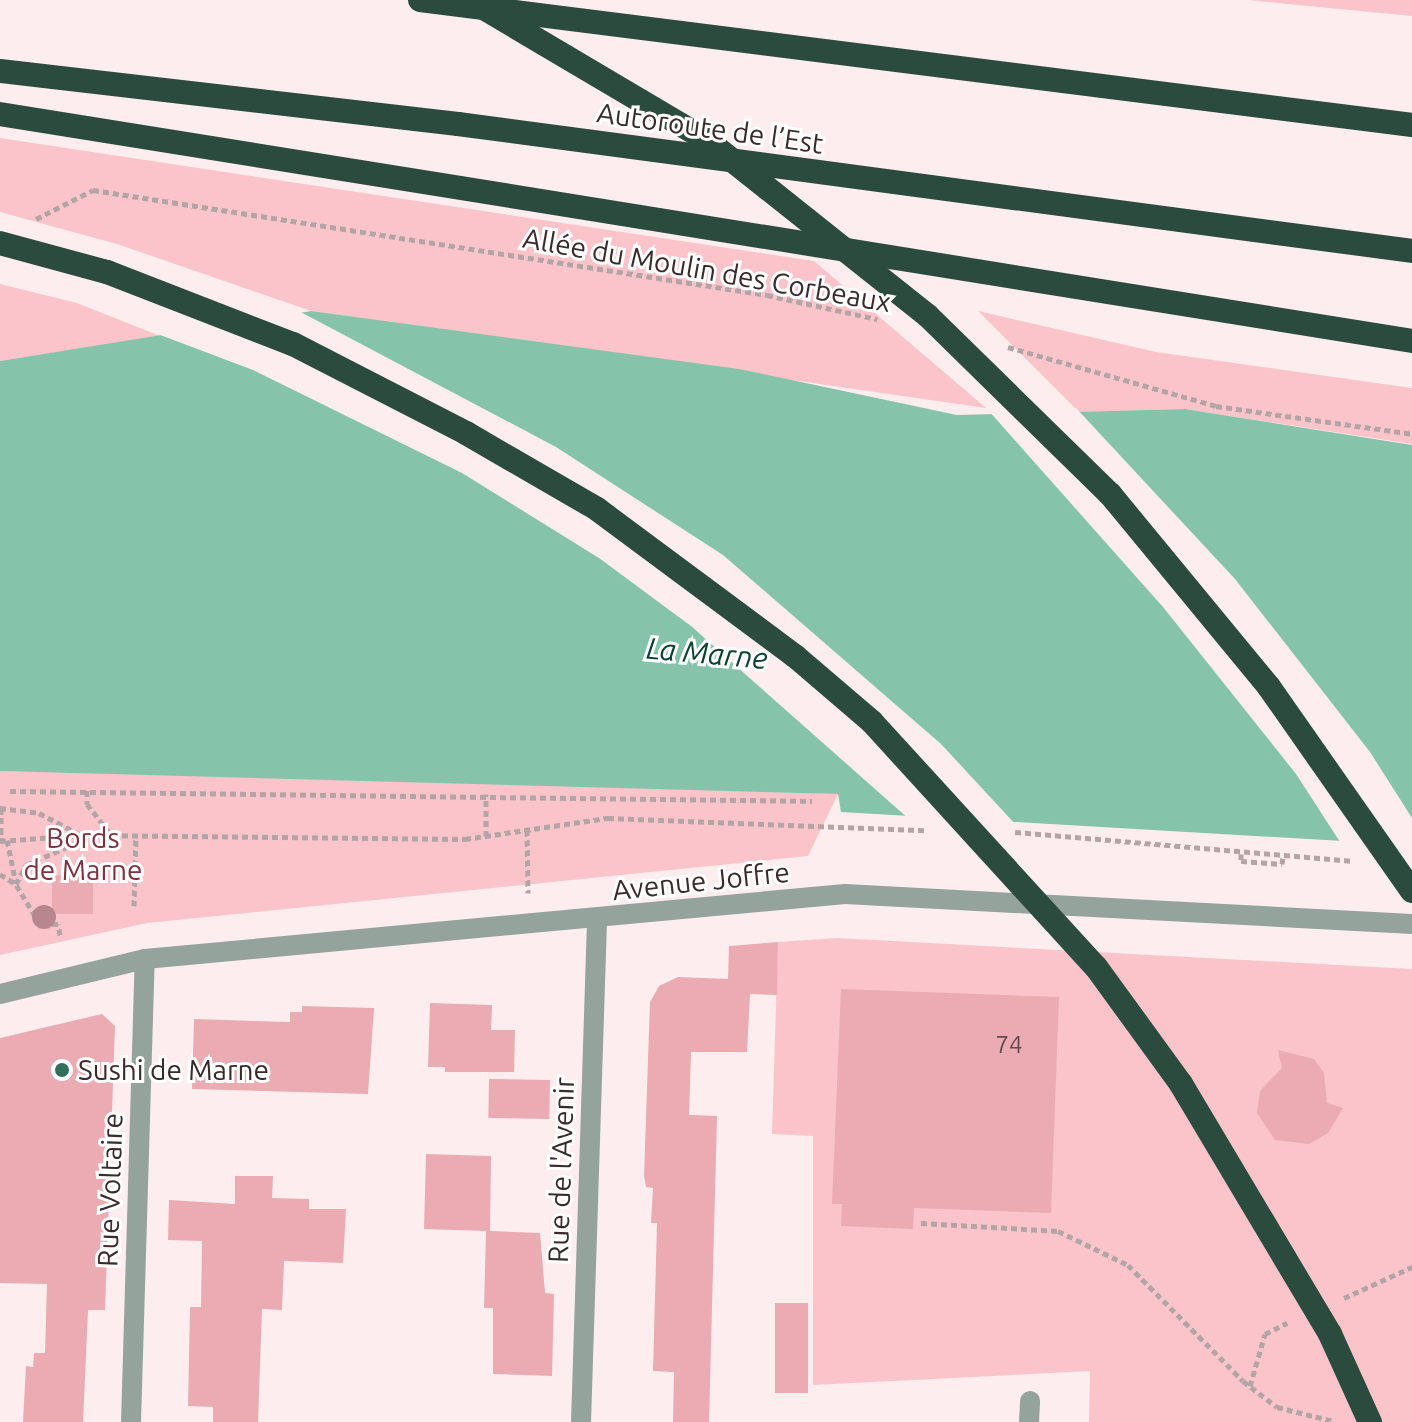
<!DOCTYPE html>
<meta charset="utf-8">
<style>
body{margin:0}
#map{position:relative;width:1412px;height:1422px;overflow:hidden;background:#fdedef;font-family:Ubuntu,sans-serif}
div>[style]{position:absolute}
.green>*{inset:0;background:#fac4ca}
.water>*{inset:0;background:#85c4aa}
.pier>*{inset:0;background:#fdedef}
.building>*{inset:0;background:#eaabb3;transform-origin:0 0}
.path>*{height:5px;margin-top:-2.5px;transform-origin:0;background:repeating-linear-gradient(90deg,#b3a4a5 0 6px,transparent 0 10px)}
.minor>*{height:20px;margin:-10px;padding:0 10px;transform-origin:10px;border-radius:10px;background:#94a39c}
.motorway>*{height:24px;margin:-12px;padding:0 12px;transform-origin:12px;border-radius:12px;background:#2b4b3e}
.trees>*{width:24px;height:24px;margin:-12px;border-radius:50%;background:#b7868f}
.dots>*{width:22px;height:22px;translate:-50% -50%;box-sizing:border-box;border:4px solid #fff;border-radius:50%}
span{translate:-50% -50%;white-space:nowrap;text-align:center;line-height:1.15;-webkit-text-stroke:6px #fff;paint-order:stroke}
.number-label{font-size:24px;color:#654b4e}
.number-label span{-webkit-text-stroke-width:0}
.street-label{font-size:28px;color:#392b2c}
.park-label{font-size:28px;color:#7d3240}
.poi-label{font-size:28px;color:#392b2c}
.left{translate:0 -50%;text-align:left}
.water-label{font-size:30px;color:#0c4231;font-style:italic}
</style>
<div id="map">
<div class="green">
<i style="clip-path:polygon(1248px 0,1412px 0,1412px 16px)"></i>
<i style="clip-path:polygon(0 138px,814px 261px,986px 408px,311px 311px,117px 244px,0 212px)"></i>
<i style="clip-path:polygon(0 284px,77px 303px,160px 336px,0 361px)"></i>
<i style="clip-path:polygon(978px 311px,1156px 352px,1412px 388px,1412px 444px,1185px 409px,1079px 412px)"></i>
<i style="clip-path:polygon(0 771px,286px 776px,838px 794px,808px 856px,147px 923px,0 955px)"></i>
<i style="clip-path:polygon(837px 938px,1412px 969px,1412px 1422px,1089px 1422px,1090px 1371px,813px 1385px,813px 1136px,772px 1134px,778px 942px)"></i>
</div>
<div class="water">
<i style="clip-path:polygon(311px 311px,739px 369px,957px 415px,1185px 409px,1412px 445px,1412px 845px,841px 812px,838px 794px,0 771px,0 361px)"></i>
</div>
<div class="pier">
<i style="clip-path:polygon(295px 309px,556px 447px,723px 555px,941px 744px,1017px 826px,910px 820px,691px 626px,599px 558px,462px 473px,253px 370px,155px 333px)"></i>
<i style="clip-path:polygon(1076px 408px,1235px 579px,1370px 752px,1412px 818px,1412px 849px,1342px 845px,1296px 774px,1163px 607px,988px 410px)"></i>
</div>
<div class="building">
<i style="left:52px;top:875px;width:41px;height:39px"></i>
<i style="clip-path:polygon(778px 942px,777px 995px,750px 994px,747px 1052px,691px 1052px,689px 1115px,717px 1116px,709px 1422px,673px 1422px,674px 1372px,653px 1371px,657px 1223px,651px 1223px,653px 1188px,646px 1187px,644px 1175px,650px 1002px,659px 986px,678px 977px,728px 979px,729px 946px)"></i>
<i style="clip-path:polygon(841px 989px,1059px 997px,1051px 1213px,914px 1208px,913px 1229px,841px 1226px,842px 1204px,832px 1204px)"></i>
<i style="clip-path:polygon(430px 1003px,492px 1005px,491px 1030px,515px 1030px,514px 1072px,445px 1072px,445px 1067px,428px 1067px)"></i>
<i style="clip-path:polygon(302px 1006px,374px 1008px,368px 1094px,192px 1089px,194px 1019px,290px 1022px,290px 1012px,302px 1012px)"></i>
<i style="clip-path:polygon(102px 1014px,115px 1026px,105px 1310px,88px 1310px,83px 1422px,23px 1422px,26px 1366px,33px 1367px,34px 1353px,45px 1353px,47px 1284px,0 1283px,0 1038px)"></i>
<i style="clip-path:polygon(1278px 1050px,1314px 1059px,1324px 1073px,1327px 1103px,1343px 1108px,1328px 1133px,1309px 1144px,1275px 1140px,1257px 1113px,1260px 1091px,1282px 1068px)"></i>
<i style="left:489px;top:1079px;width:61px;height:39px;rotate:1deg"></i>
<i style="clip-path:polygon(426px 1154px,491px 1156px,490px 1231px,540px 1233px,545px 1293px,554px 1294px,552px 1376px,493px 1374px,493px 1308px,484px 1308px,486px 1231px,424px 1229px)"></i>
<i style="clip-path:polygon(235px 1176px,273px 1176px,272px 1198px,309px 1199px,309px 1209px,346px 1209px,343px 1263px,284px 1261px,282px 1310px,262px 1309px,258px 1422px,213px 1422px,213px 1407px,188px 1406px,190px 1307px,201px 1307px,202px 1241px,168px 1240px,169px 1200px,235px 1204px)"></i>
<i style="left:775px;top:1303px;width:33px;height:90px"></i>
</div>
<div class="path">
<i style="left:36px;top:219px;width:64px;rotate:-27deg"></i>
<i style="left:93px;top:190px;width:682px;rotate:8.85deg"></i>
<i style="left:767px;top:295px;width:113px;rotate:12.3deg"></i>
<i style="left:1008px;top:347px;width:216px;rotate:15.8deg"></i>
<i style="left:1216px;top:406px;width:198px;rotate:8.1deg"></i>
<i style="left:87px;top:790px;width:14px;rotate:90deg"></i>
<i style="left:87px;top:804px;width:39px;rotate:52deg"></i>
<i style="left:10px;top:791px;width:802px;rotate:0.71deg"></i>
<i style="left:0;top:808px;width:39px;rotate:7deg"></i>
<i style="left:39px;top:813px;width:47px;rotate:27.6deg"></i>
<i style="left:1px;top:808px;width:33px;rotate:90deg"></i>
<i style="left:527px;top:830px;width:63px;rotate:89.1deg"></i>
<i style="left:1015px;top:832px;width:337px;rotate:4.9deg"></i>
<i style="left:486px;top:836px;width:42px;rotate:-90deg"></i>
<i style="left:7px;top:840px;width:44px;rotate:78.2deg"></i>
<i style="left:0;top:841px;width:82px;rotate:-4.2deg"></i>
<i style="left:82px;top:835px;width:383px;rotate:0.6deg"></i>
<i style="left:465px;top:839px;width:145px;rotate:-8.4deg"></i>
<i style="left:608px;top:818px;width:317px;rotate:2.2deg"></i>
<i style="left:1241px;top:854px;width:7px;rotate:90deg"></i>
<i style="left:1241px;top:861px;width:41px;rotate:4.2deg"></i>
<i style="left:1282px;top:864px;width:7px;rotate:-82deg"></i>
<i style="left:0;top:874px;width:19px;rotate:32deg"></i>
<i style="left:134px;top:906px;width:70px;rotate:-88.4deg"></i>
<i style="left:60px;top:935px;width:11px;rotate:-100deg"></i>
<i style="left:58px;top:924px;width:13px;rotate:180deg"></i>
<i style="left:45px;top:924px;width:13px;rotate:-141deg"></i>
<i style="left:35px;top:916px;width:37px;rotate:-121deg"></i>
<i style="left:16px;top:884px;width:21px;rotate:-62deg"></i>
<i style="left:26px;top:865px;width:72px;rotate:-23.7deg"></i>
<i style="left:921px;top:1223px;width:137px;rotate:3.3deg"></i>
<i style="left:1058px;top:1231px;width:78px;rotate:25.9deg"></i>
<i style="left:1128px;top:1265px;width:163px;rotate:45.2deg"></i>
<i style="left:1243px;top:1381px;width:43px;rotate:37.4deg"></i>
<i style="left:1277px;top:1407px;width:58px;rotate:14deg"></i>
<i style="left:1344px;top:1298px;width:75px;rotate:-24.5deg"></i>
<i style="left:1250px;top:1386px;width:54px;rotate:-73.9deg"></i>
<i style="left:1265px;top:1334px;width:25px;rotate:-27deg"></i>
</div>
<div class="minor">
<i style="left:0;top:994px;width:149px;rotate:-13.6deg"></i>
<i style="left:145px;top:959px;width:703px;rotate:-5.31deg"></i>
<i style="left:845px;top:894px;width:568px;rotate:3.03deg"></i>
<i style="left:131px;top:1422px;width:463px;rotate:-88.3deg"></i>
<i style="left:581px;top:1422px;width:502px;rotate:-88.17deg"></i>
<i style="left:1029px;top:1422px;width:21px;rotate:-87deg"></i>
</div>
<div class="motorway">
<i style="left:420px;top:0;width:1000px;rotate:7.18deg"></i>
<i style="left:470px;top:0;width:277px;rotate:30.6deg"></i>
<i style="left:708px;top:141px;width:281px;rotate:38.5deg"></i>
<i style="left:928px;top:316px;width:255px;rotate:44.4deg"></i>
<i style="left:1110px;top:494px;width:250px;rotate:50.5deg"></i>
<i style="left:1269px;top:687px;width:249px;rotate:55deg"></i>
<i style="left:0;top:71px;width:461px;rotate:6.6deg"></i>
<i style="left:458px;top:124px;width:962px;rotate:7.58deg"></i>
<i style="left:0;top:114px;width:1430px;rotate:9.13deg"></i>
<i style="left:0;top:243px;width:111px;rotate:15.2deg"></i>
<i style="left:107px;top:272px;width:199px;rotate:21.2deg"></i>
<i style="left:293px;top:344px;width:195px;rotate:27.2deg"></i>
<i style="left:466px;top:433px;width:151px;rotate:30.1deg"></i>
<i style="left:597px;top:509px;width:247px;rotate:36.6deg"></i>
<i style="left:795px;top:656px;width:101px;rotate:40.6deg"></i>
<i style="left:872px;top:722px;width:332px;rotate:47.6deg"></i>
<i style="left:1096px;top:967px;width:145px;rotate:54deg"></i>
<i style="left:1181px;top:1084px;width:291px;rotate:59.2deg"></i>
<i style="left:1330px;top:1334px;width:97px;rotate:65.6deg"></i>
</div>
<div class="trees">
<i style="left:44px;top:917px"></i>
</div>
<div class="dots">
<i style="left:62px;top:1070px;background:#326e59"></i>
</div>
<div class="number-label">
<span style="left:1009px;top:1045px">74</span>
</div>
<div class="street-label">
<span style="left:710px;top:128px;rotate:8deg">Autoroute de l’Est</span>
<span style="left:707px;top:270px;rotate:10deg">Allée du Moulin des Corbeaux</span>
<span style="left:701px;top:881px;rotate:-6deg">Avenue Joffre</span>
<span style="left:561px;top:1170px;rotate:-88deg">Rue de l'Avenir</span>
<span style="left:110px;top:1190px;rotate:-88deg">Rue Voltaire</span>
</div>
<div class="park-label">
<span style="left:83px;top:854px">Bords<br>de Marne</span>
</div>
<div class="poi-label">
<span class="left" style="left:78px;top:1070px">Sushi de Marne</span>
</div>
<div class="water-label">
<span style="left:707px;top:653px;rotate:5deg">La Marne</span>
</div>
</div>
